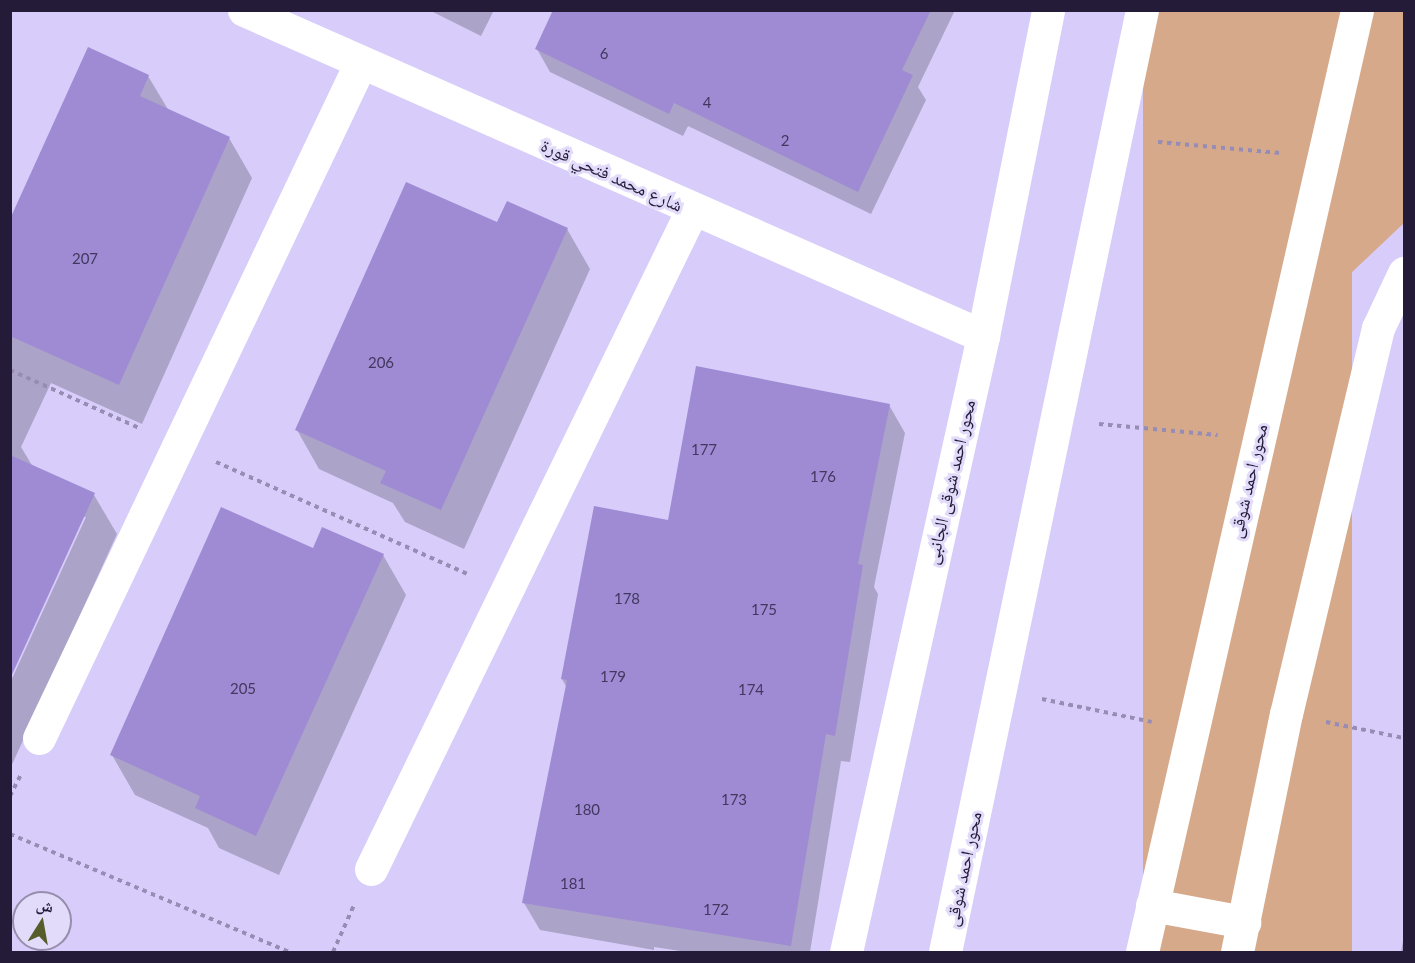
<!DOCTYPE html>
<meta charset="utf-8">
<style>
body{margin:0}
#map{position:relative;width:1415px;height:963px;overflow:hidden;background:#d7ccfa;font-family:Lato,"Noto Naskh Arabic",sans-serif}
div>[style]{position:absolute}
.green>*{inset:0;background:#d6a98b;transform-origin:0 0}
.shadow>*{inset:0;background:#0003}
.building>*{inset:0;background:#9e8bd3}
.path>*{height:4px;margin-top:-2px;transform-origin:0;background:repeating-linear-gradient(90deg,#968cb4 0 4.5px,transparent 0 9px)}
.minor>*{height:33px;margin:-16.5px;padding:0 16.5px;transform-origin:16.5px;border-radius:16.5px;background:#fff}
.tertiary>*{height:33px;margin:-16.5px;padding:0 16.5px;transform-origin:16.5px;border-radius:16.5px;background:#fff}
.secondary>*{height:33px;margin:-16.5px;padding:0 16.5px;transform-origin:16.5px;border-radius:16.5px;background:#fff}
span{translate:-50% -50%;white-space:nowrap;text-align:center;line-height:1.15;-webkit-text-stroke:6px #e2dbfa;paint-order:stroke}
.number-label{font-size:15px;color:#42375f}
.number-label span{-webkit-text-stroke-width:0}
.street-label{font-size:18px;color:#241b38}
.frame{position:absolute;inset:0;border:12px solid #241b38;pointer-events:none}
.north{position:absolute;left:12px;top:891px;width:60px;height:60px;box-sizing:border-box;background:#e2dbfa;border:2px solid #968eac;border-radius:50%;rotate:11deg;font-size:16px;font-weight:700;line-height:24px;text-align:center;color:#241b38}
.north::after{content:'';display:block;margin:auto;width:21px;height:27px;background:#565d2b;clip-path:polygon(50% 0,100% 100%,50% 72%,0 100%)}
</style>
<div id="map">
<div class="green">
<i style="left:1143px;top:11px;width:209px;height:962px"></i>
<i style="clip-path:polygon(1357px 11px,1404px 11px,1404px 223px,1349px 275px,1352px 26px)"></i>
</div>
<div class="shadow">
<i style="clip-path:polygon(429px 10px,494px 10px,481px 36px)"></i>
<i style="clip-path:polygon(555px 10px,955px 10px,918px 87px,926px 100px,871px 214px,688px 126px,683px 136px,550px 72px,537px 49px)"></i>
<i style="clip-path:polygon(148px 76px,169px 111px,229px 138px,252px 178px,142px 424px,51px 383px,21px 447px,33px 467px,94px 495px,117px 534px,10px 769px,10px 683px,86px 517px,82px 517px,10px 676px,10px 223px)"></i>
<i style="clip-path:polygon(508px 203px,567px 229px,590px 269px,464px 549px,405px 522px,393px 503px,319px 469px,297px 430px,498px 224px)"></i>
<i style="clip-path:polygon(889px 405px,905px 433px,874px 587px,878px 594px,850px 762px,841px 761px,810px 952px,687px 952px,654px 947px,654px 950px,540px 930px,524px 903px,567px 688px,562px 679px,669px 522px)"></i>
<i style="clip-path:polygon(313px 550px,383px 555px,406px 595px,279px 875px,219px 848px,208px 828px,135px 795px,112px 755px)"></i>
<i style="clip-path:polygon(1404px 936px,1404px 952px,1401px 952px)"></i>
</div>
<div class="building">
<i style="clip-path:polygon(553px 10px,931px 10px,902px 70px,913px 75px,858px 192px,674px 103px,669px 114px,535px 49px)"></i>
<i style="clip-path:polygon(88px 47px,149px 75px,140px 96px,230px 137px,119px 385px,10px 336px,10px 219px)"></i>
<i style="clip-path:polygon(406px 182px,497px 222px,507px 201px,568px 228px,441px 510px,380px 483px,386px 471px,295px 430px)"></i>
<i style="clip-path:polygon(696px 366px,890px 404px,858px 564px,863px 565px,835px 736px,826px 734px,791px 946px,522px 903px,567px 680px,561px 679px,594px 506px,668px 520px)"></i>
<i style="clip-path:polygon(10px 455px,95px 493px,10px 679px)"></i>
<i style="clip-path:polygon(221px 507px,313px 548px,322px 527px,384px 554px,256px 836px,195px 808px,200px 796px,110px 755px)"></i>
</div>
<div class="path">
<i style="left:1158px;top:142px;width:124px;rotate:5.1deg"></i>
<i style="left:10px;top:370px;width:144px;rotate:24.2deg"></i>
<i style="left:1099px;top:424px;width:119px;rotate:5.3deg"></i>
<i style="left:216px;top:462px;width:275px;rotate:24deg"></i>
<i style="left:1042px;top:699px;width:112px;rotate:11.8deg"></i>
<i style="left:1326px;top:722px;width:80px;rotate:11.6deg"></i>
<i style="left:10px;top:796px;width:25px;rotate:-63deg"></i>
<i style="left:10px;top:834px;width:304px;rotate:22.9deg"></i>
<i style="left:333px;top:952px;width:51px;rotate:-65.9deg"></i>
</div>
<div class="minor">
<i style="left:244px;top:10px;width:808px;rotate:23.8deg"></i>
<i style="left:39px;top:738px;width:747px;rotate:-64.53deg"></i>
<i style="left:371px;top:869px;width:733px;rotate:-64.03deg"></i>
</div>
<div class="tertiary">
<i style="left:846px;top:952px;width:631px;rotate:-77.46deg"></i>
<i style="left:983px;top:336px;width:332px;rotate:-78.7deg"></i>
<i style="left:1237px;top:952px;width:243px;rotate:-78.4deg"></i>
<i style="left:1286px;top:714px;width:397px;rotate:-76.6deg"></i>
<i style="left:1378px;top:328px;width:61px;rotate:-64.7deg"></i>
</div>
<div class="secondary">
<i style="left:1152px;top:905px;width:94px;rotate:10.5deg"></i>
<i style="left:945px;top:952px;width:962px;rotate:-78.19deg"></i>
<i style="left:1142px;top:952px;width:966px;rotate:-77.14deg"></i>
</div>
<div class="number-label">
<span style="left:604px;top:54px">6</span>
<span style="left:707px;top:103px">4</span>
<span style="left:785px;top:141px">2</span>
<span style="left:85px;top:259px">207</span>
<span style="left:381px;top:363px">206</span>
<span style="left:704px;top:450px">177</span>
<span style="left:823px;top:477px">176</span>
<span style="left:627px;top:599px">178</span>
<span style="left:764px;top:610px">175</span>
<span style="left:613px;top:677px">179</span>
<span style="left:243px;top:689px">205</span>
<span style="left:751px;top:690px">174</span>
<span style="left:734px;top:800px">173</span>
<span style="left:587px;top:810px">180</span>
<span style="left:573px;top:884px">181</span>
<span style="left:716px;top:910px">172</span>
</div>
<div class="street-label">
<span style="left:612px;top:175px;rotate:24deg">شارع محمد فتحي قورة</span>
<span style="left:1248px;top:481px;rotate:-77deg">محور احمد شوقى</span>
<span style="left:950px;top:482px;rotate:-77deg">محور احمد شوقى الجانبى</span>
<span style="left:963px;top:869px;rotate:-78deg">محور احمد شوقى</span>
</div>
<div class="frame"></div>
<div class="north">ش</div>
</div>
